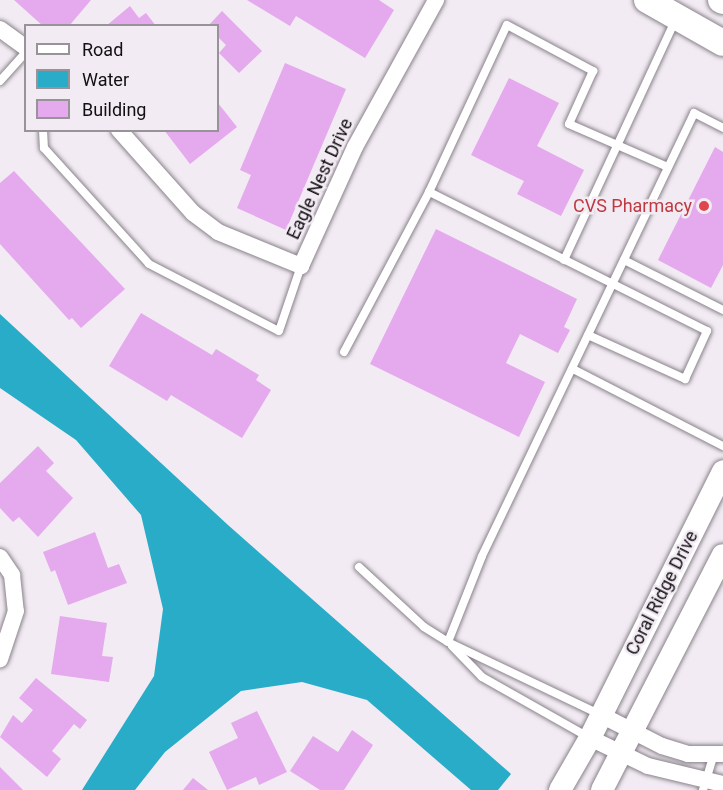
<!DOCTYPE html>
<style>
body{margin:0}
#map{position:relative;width:723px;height:790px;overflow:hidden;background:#f2ebf3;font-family:Roboto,sans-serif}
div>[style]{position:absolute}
.water>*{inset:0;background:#29acc7}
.building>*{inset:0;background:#e5a9ed}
.roads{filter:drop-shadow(0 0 2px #89828a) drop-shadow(0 0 2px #89828a)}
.lane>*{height:8px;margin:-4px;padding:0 4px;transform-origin:4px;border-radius:4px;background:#fff}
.street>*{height:16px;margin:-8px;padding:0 8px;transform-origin:8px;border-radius:8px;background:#fff}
.secondary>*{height:22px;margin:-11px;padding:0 11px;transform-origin:11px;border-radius:11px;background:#fff}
.primary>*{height:26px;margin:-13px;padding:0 13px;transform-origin:13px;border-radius:13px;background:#fff}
.dots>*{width:16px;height:16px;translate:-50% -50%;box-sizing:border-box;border:3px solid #f2ebf3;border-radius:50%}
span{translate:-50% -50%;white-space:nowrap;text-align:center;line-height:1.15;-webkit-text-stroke:5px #f2ebf3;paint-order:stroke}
.street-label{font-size:18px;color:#110f11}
.health-label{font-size:18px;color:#be3a42}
.right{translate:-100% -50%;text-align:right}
.legend{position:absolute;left:24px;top:24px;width:195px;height:108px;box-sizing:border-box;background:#f2ebf3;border:2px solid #989399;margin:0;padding:8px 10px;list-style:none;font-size:18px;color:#110f11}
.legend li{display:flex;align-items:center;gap:12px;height:30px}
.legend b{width:30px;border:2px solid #989399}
</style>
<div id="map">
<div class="water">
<i style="clip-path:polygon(0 314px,228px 525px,511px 774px,498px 790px,471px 790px,367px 700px,302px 682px,241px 691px,165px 752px,135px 790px,82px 790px,154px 676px,163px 609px,141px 515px,76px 440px,0 388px)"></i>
</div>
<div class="building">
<i style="clip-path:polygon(14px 0,91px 0,69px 26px,43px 26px)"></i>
<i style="clip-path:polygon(247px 0,379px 0,394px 10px,365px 58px,296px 16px,290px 26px)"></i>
<i style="clip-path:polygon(130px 6px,139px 18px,146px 13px,156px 26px,106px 26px)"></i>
<i style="clip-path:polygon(222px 11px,262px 51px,239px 73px,219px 53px,226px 45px,218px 37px,218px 26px,208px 26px)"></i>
<i style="clip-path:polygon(285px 63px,346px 89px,286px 230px,237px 208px,251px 175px,240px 170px)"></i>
<i style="clip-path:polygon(509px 78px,559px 103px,537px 146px,584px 170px,561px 216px,517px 194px,524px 181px,471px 155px)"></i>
<i style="clip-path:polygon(218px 103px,237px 127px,190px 164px,164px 130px,218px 130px)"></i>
<i style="clip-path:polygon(715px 147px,723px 152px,723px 265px,711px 288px,658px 260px)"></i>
<i style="clip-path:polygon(14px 171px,125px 289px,81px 328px,72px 318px,69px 320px,0 244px,0 183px)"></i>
<i style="clip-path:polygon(436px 229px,577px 299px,564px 327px,570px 330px,558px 353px,520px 334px,506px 363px,545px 382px,519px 437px,370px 364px)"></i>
<i style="clip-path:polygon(141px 313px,212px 355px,216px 349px,259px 375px,256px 380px,271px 390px,242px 438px,171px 395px,167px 401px,109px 366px)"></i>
<i style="clip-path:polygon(38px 446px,54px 463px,46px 471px,73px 498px,38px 537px,19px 517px,13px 522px,0 508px,0 483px)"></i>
<i style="clip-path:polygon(95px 532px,108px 568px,119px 564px,127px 583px,68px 605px,55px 570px,51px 572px,43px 552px)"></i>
<i style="clip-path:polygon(60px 616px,107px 623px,102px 656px,113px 657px,109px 682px,51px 674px)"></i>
<i style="clip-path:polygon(36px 678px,87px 720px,80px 729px,74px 724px,52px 751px,61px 759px,47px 777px,0 737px,13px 715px,22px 723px,33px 710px,19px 698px)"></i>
<i style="clip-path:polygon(257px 711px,287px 772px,259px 785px,256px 777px,227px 790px,209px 752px,238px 738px,231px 723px)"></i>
<i style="clip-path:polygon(352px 730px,373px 745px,344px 790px,320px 790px,290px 771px,313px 736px,338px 752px)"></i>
<i style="clip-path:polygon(0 767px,23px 790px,0 790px)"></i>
<i style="clip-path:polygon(193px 778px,208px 790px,183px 790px)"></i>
</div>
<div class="roads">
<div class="lane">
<i style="left:0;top:81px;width:39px;rotate:-48deg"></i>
<i style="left:43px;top:130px;width:18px;rotate:87deg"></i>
<i style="left:44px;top:148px;width:156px;rotate:47.8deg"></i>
<i style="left:149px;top:264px;width:146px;rotate:27.3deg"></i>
<i style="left:279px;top:331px;width:69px;rotate:-71.3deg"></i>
<i style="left:564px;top:260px;width:264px;rotate:-65.1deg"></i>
<i style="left:624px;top:260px;width:111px;rotate:26.8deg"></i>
<i style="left:588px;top:335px;width:107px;rotate:24.4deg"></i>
<i style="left:685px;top:379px;width:53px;rotate:-65.4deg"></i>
<i style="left:707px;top:331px;width:311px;rotate:-153.4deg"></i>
<i style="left:429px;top:192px;width:184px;rotate:-65deg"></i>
<i style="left:507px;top:25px;width:98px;rotate:28.1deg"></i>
<i style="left:593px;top:71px;width:58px;rotate:114.4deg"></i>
<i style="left:569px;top:124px;width:108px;rotate:23.5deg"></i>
<i style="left:344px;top:352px;width:181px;rotate:-62deg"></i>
<i style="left:573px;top:369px;width:169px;rotate:27.2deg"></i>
<i style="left:359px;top:567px;width:88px;rotate:42.7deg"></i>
<i style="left:424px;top:627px;width:28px;rotate:32deg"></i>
<i style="left:448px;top:642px;width:167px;rotate:25.5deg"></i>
<i style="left:448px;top:642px;width:92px;rotate:-68.4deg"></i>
<i style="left:482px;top:556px;width:491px;rotate:-64.4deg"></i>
<i style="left:694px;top:113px;width:33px;rotate:27deg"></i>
<i style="left:452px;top:646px;width:43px;rotate:45.9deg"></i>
<i style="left:482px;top:677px;width:124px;rotate:29.5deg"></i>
<i style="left:703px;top:790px;width:39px;rotate:-73deg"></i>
</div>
<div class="street">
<i style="left:0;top:29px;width:32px;rotate:36deg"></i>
<i style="left:119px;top:130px;width:111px;rotate:48.3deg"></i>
<i style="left:193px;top:213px;width:31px;rotate:37deg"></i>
<i style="left:218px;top:232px;width:90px;rotate:22.3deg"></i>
<i style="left:301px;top:266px;width:131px;rotate:-65.6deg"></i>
<i style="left:355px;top:147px;width:168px;rotate:-61.1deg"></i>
<i style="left:0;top:557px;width:22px;rotate:56deg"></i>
<i style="left:12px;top:575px;width:36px;rotate:84deg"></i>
<i style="left:16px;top:611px;width:51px;rotate:108.4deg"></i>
<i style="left:601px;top:715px;width:68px;rotate:26.9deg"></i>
<i style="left:662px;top:746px;width:27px;rotate:17deg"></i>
<i style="left:688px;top:754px;width:35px"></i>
<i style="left:590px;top:738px;width:64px;rotate:25.8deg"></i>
<i style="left:648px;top:766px;width:77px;rotate:13.5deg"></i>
</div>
<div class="secondary">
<i style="left:560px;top:790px;width:60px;rotate:-60deg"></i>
<i style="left:590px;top:738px;width:298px;rotate:-63.5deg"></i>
<i style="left:602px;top:790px;width:264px;rotate:-62.8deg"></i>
</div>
<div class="primary">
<i style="left:647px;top:0;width:87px;rotate:29.5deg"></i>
<i style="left:721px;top:0;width:2px;rotate:27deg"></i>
</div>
</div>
<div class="dots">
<i style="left:704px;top:206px;background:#e0444e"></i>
</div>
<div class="street-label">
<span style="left:320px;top:179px;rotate:-65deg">Eagle Nest Drive</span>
<span style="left:662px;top:593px;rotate:-63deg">Coral Ridge Drive</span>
</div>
<div class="health-label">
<span class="right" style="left:692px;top:206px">CVS Pharmacy</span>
</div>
<ul class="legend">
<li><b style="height:8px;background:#fff"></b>Road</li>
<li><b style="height:16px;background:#29acc7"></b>Water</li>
<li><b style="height:16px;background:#e5a9ed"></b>Building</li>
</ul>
</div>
